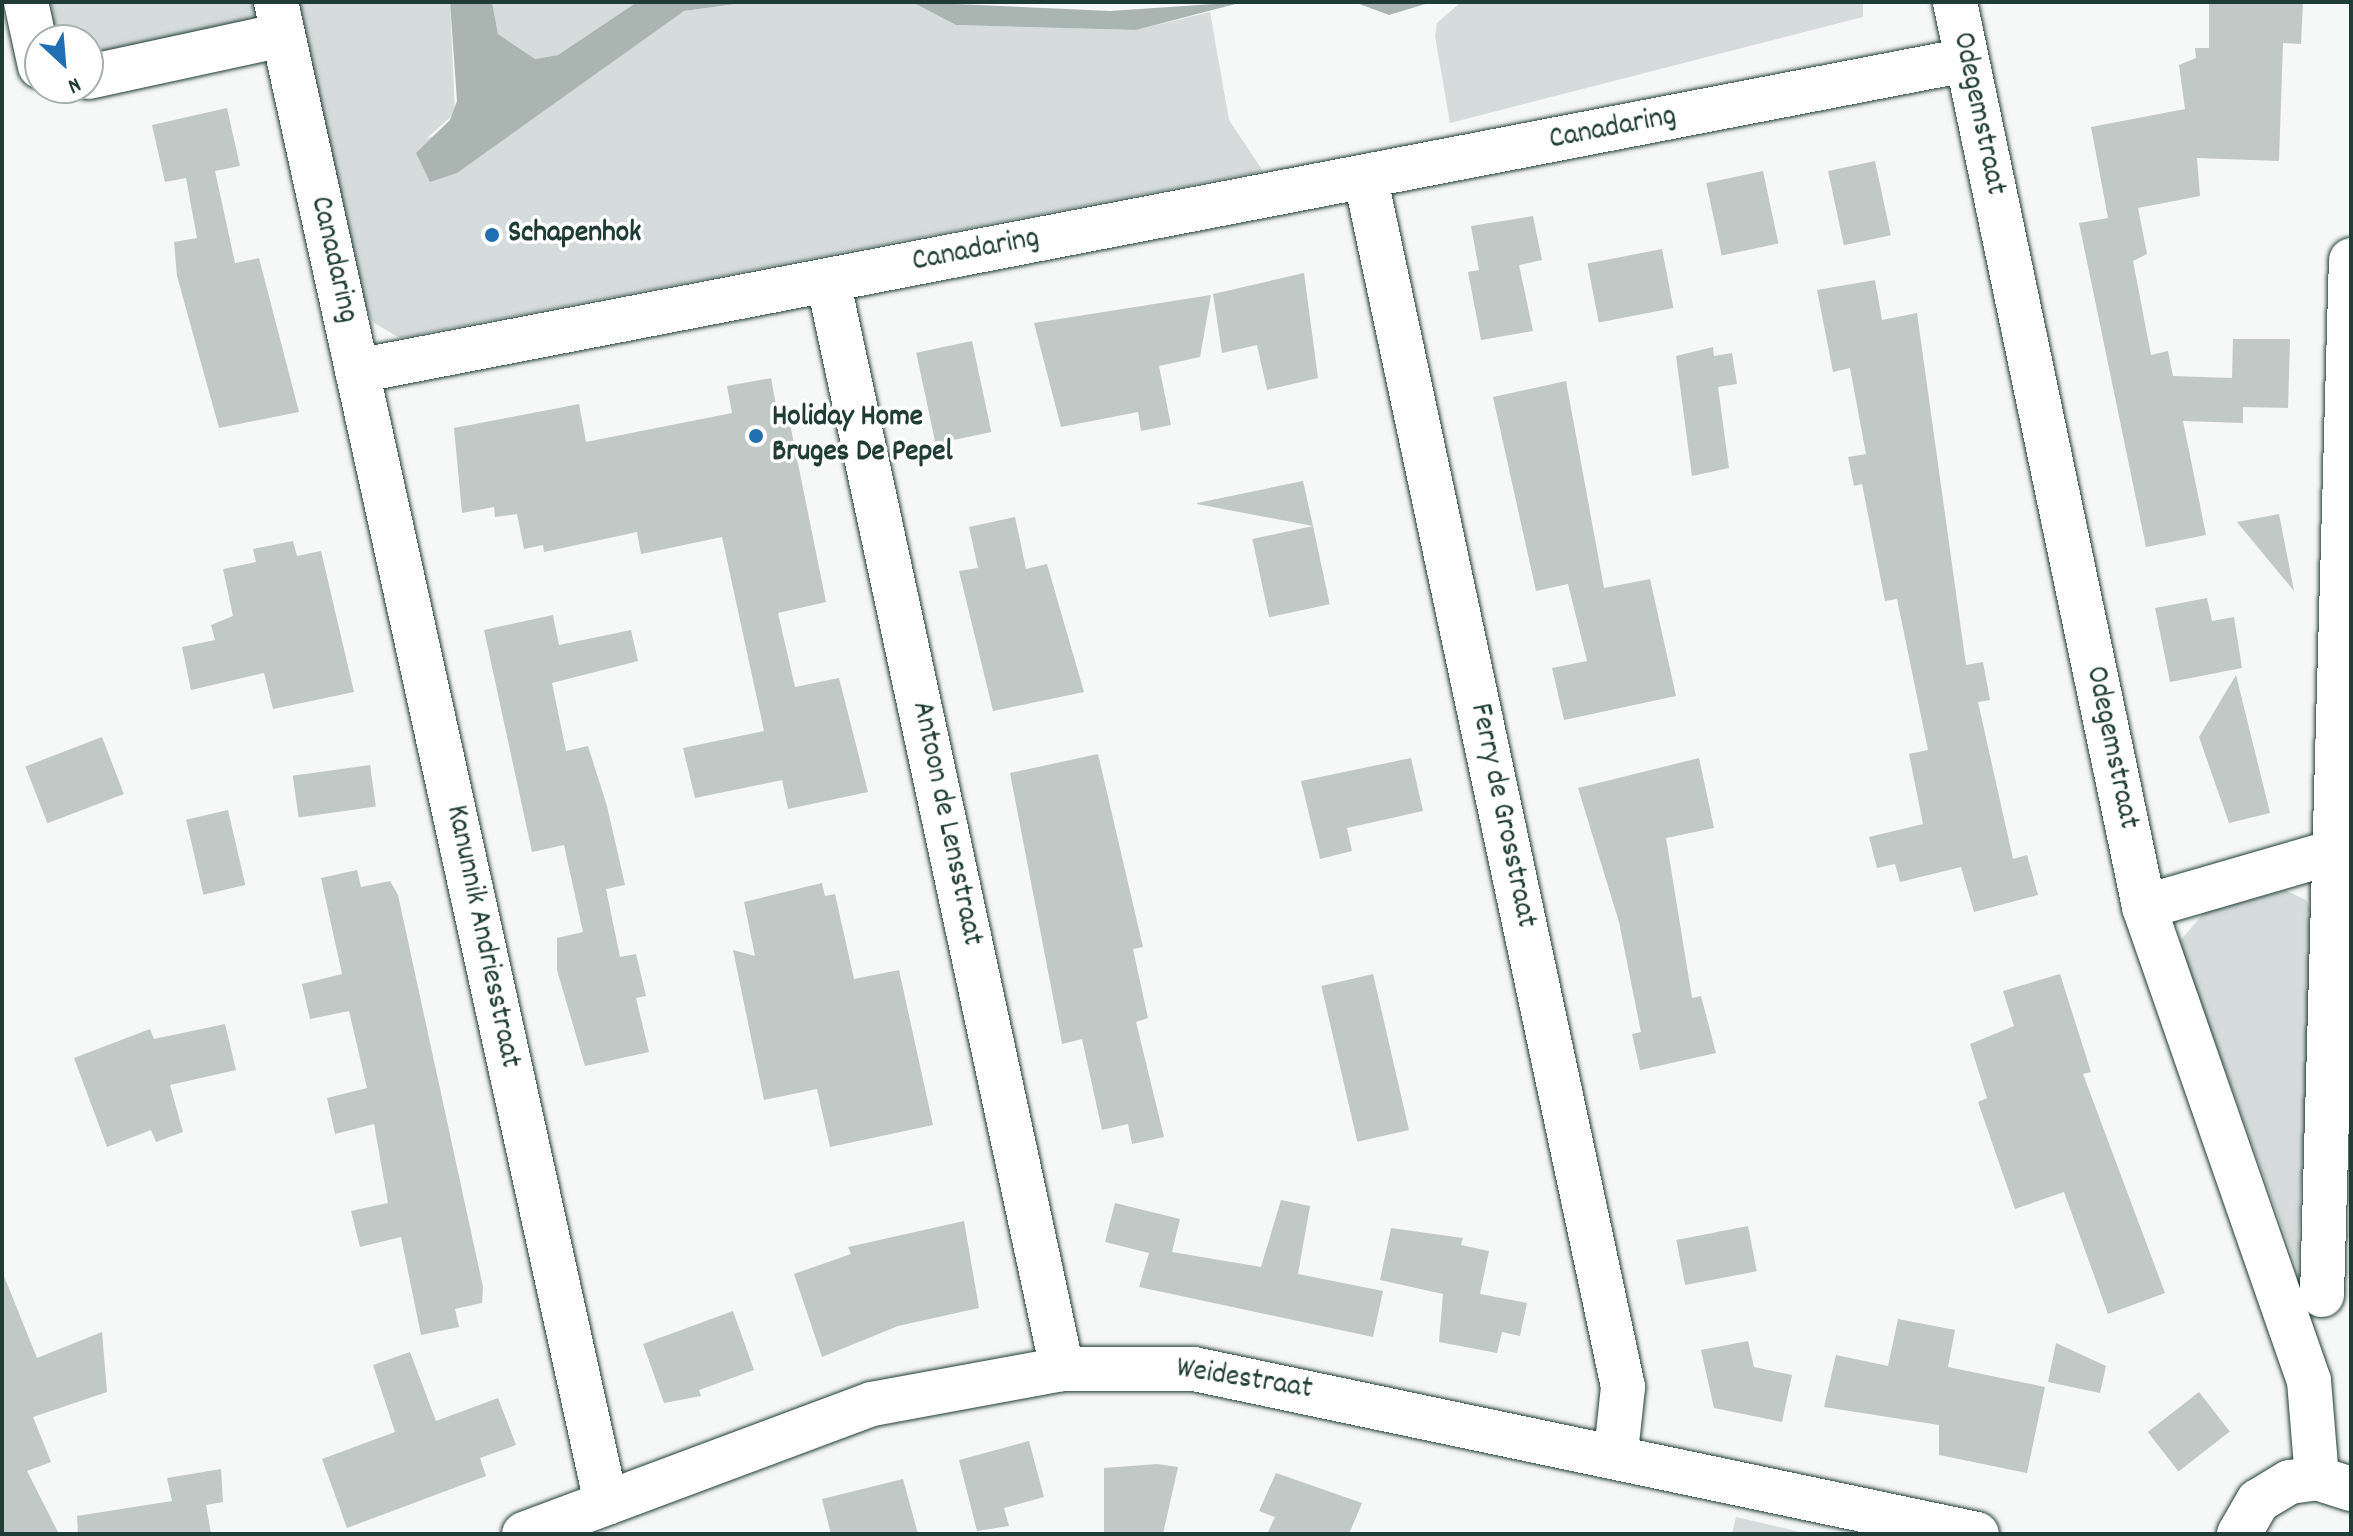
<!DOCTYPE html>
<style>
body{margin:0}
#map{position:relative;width:2353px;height:1536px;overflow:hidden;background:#f6f7f7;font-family:Dekko,sans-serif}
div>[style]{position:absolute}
.green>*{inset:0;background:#d6dcdb}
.water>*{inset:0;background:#aab5b1}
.building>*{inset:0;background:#c0c9c6;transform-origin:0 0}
.roads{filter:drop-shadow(0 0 2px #1f3d34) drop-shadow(0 0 2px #1f3d34)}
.street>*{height:44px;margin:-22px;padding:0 22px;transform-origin:22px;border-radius:22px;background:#fff}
.dots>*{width:22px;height:22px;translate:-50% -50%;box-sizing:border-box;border:4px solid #fff;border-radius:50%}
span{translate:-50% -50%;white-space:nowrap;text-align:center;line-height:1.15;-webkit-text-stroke:7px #fff;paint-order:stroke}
.street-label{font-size:30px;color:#1f3d34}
.poi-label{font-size:30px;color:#1f3d34;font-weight:700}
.left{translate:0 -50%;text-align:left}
.frame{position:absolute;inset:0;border:4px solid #1f3d34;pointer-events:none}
.north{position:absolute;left:24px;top:24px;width:80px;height:80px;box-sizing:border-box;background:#fff;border:2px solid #a5b1ae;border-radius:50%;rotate:154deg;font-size:22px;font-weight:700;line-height:32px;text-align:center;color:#1f3d34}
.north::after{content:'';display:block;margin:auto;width:28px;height:36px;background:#1f6fb2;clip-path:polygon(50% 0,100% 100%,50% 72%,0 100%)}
</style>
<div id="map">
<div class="green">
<i style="clip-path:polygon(51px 2px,257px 2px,257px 16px,250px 25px,88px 60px,88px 40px,55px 40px)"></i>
<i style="clip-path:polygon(299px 2px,450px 2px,455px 113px,426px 139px,601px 64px,684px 11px,750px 2px,912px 2px,956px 25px,1136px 30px,1210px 12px,1229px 120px,1263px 171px,399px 338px,373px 322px,360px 296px)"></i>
<i style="clip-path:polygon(492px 2px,637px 2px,558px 55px,535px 59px,498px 34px)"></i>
<i style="clip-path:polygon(1461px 2px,1863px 2px,1863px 17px,1450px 123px,1435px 36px,1437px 23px)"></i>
<i style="clip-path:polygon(2285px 890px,2306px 900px,2315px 920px,2297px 1268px,2179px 942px,2204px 913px)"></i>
<i style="clip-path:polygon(1736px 1517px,1792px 1530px,1805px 1534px,1732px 1534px)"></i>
</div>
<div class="water">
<i style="clip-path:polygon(450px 2px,492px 2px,498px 34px,535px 59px,558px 55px,637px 2px,750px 2px,684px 11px,457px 173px,430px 182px,416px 153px,450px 120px,457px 101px)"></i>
<i style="clip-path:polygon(912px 2px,1110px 11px,1243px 2px,1136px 30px,956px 25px)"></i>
<i style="clip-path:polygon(1354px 2px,1432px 2px,1389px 15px)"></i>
</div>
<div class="building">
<i style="clip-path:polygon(2303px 2px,2301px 44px,2283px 43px,2279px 161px,2197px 158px,2200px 196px,2138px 208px,2147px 254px,2133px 261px,2151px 355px,2168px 351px,2173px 376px,2232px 378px,2233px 339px,2290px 339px,2288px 408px,2243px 407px,2243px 423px,2183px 421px,2206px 535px,2146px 547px,2079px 223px,2108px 218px,2091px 127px,2185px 109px,2179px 65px,2196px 58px,2195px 48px,2209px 48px,2209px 3px)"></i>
<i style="clip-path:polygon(227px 108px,240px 166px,215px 171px,235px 263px,259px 258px,299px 412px,219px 428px,177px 276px,174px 242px,197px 238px,186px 178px,165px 182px,152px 125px)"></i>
<i style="left:1875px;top:161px;width:76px;height:48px;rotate:78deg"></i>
<i style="left:1763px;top:171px;width:74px;height:58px;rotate:78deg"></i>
<i style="clip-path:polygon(1533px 216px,1542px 260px,1519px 265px,1533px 331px,1481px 340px,1468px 272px,1479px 270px,1471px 226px)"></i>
<i style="left:1662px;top:249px;width:60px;height:76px;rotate:79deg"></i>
<i style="clip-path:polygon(1304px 273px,1318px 378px,1267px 390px,1257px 345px,1222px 353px,1213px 294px)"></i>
<i style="clip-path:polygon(1875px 280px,1882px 320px,1917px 313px,1966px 665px,1983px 662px,1990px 700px,1978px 702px,2013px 859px,2027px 855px,2038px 895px,1974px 912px,1961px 867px,1900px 882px,1895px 864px,1877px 868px,1869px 837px,1923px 824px,1909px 754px,1928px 750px,1897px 599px,1885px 601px,1862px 484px,1854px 486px,1848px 457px,1866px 454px,1850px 368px,1833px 372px,1817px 290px)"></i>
<i style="clip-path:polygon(1211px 295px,1200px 357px,1159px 366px,1171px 425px,1141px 431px,1138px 412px,1061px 427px,1034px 323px)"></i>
<i style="left:972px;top:341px;width:93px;height:57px;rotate:78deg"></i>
<i style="clip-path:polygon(1713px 347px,1714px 356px,1732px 353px,1737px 384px,1718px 387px,1729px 468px,1692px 476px,1676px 356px)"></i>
<i style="clip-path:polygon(771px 378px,778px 416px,788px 414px,826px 602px,778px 613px,795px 687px,839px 678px,868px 792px,788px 809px,782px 780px,695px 798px,683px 748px,764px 731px,722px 537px,641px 554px,637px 532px,544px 552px,543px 545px,524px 549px,517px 514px,495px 517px,494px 507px,462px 513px,454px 428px,579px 404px,586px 442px,732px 413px,727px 386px)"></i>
<i style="clip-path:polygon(1566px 381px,1604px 588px,1650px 579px,1676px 696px,1564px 720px,1552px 668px,1587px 661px,1568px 584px,1536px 591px,1493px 397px)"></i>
<i style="clip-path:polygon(1303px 481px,1313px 526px,1197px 504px,1197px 503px)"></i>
<i style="clip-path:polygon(2279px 514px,2294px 591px,2237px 522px)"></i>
<i style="clip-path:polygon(1015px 517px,1026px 569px,1047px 564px,1084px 692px,993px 711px,959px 571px,978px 568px,969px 527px)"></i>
<i style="left:1313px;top:526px;width:80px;height:62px;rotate:78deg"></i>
<i style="clip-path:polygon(293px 541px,297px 556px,321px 551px,354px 692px,273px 709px,264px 673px,191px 690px,182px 647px,215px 640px,211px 625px,233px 616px,223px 569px,256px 562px,253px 549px)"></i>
<i style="clip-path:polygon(2207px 598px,2212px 621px,2234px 617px,2242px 668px,2170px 682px,2155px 608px)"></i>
<i style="clip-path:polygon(553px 615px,559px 645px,631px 630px,638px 661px,552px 683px,566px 751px,588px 746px,607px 806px,625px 885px,606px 889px,620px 957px,636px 954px,646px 996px,636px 998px,649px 1052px,585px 1066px,557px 970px,557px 938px,583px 932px,564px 845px,532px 852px,484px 630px)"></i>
<i style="clip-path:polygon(2236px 675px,2270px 813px,2229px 823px,2199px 737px)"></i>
<i style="left:102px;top:737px;width:61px;height:82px;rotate:69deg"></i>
<i style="clip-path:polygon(1098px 754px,1143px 947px,1133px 949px,1148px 1018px,1136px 1022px,1164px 1137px,1132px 1144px,1128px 1124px,1102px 1130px,1082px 1039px,1062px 1044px,1010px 773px)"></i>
<i style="clip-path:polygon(1411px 758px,1423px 811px,1347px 828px,1352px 851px,1320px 859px,1301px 781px)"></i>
<i style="clip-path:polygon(1699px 758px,1714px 828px,1666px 838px,1692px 998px,1701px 996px,1716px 1053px,1640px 1070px,1632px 1034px,1641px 1032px,1619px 922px,1578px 788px)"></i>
<i style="left:370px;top:765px;width:42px;height:78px;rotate:82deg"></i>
<i style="left:228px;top:810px;width:77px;height:43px;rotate:77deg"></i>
<i style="clip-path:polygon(357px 870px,361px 887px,390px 881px,398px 895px,483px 1287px,482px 1303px,455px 1309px,459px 1327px,421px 1335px,401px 1237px,360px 1247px,351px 1211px,388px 1203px,374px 1124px,335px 1134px,327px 1098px,367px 1088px,349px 1011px,310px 1019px,302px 984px,342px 974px,321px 878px)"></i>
<i style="clip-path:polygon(822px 883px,825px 896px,835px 894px,854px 979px,899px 970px,933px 1125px,830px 1147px,817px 1089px,764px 1100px,733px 950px,755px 956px,744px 902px)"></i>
<i style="left:1373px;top:974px;width:160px;height:53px;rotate:77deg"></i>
<i style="clip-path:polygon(2060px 974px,2091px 1072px,2083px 1074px,2165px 1293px,2108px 1314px,2064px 1192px,2015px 1209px,1978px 1102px,1987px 1098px,1970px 1044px,2014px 1026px,2003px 991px)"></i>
<i style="clip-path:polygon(225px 1024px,236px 1070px,170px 1085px,183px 1132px,156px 1142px,151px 1130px,107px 1147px,74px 1058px,150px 1029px,154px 1039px)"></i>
<i style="clip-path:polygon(1281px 1200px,1310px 1206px,1298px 1274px,1383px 1291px,1373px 1337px,1139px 1287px,1149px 1253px,1105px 1242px,1115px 1203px,1180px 1219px,1172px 1252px,1261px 1267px)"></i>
<i style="clip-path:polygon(964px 1221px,979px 1308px,898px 1326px,822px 1357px,794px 1274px,851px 1254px,848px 1247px)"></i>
<i style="left:1748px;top:1226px;width:46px;height:73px;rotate:79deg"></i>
<i style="clip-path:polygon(1391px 1228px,1463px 1238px,1461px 1245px,1489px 1251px,1480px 1294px,1527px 1303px,1520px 1336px,1502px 1332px,1497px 1353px,1439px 1342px,1443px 1294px,1380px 1280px)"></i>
<i style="clip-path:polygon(4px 1276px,37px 1358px,102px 1332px,107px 1392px,33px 1417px,51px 1462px,27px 1471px,59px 1534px,2px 1534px)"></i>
<i style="clip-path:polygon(733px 1311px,754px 1370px,699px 1390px,701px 1396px,664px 1403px,643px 1344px)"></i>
<i style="clip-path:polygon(1898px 1319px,1955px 1330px,1948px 1367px,2045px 1387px,2027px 1473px,1939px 1455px,1939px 1425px,1824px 1407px,1836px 1355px,1888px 1366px)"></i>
<i style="clip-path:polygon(1748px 1341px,1754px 1367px,1792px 1375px,1782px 1422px,1714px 1408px,1701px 1350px)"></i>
<i style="clip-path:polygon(2056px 1343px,2106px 1366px,2100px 1393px,2048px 1382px)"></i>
<i style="clip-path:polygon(410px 1352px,436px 1421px,498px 1398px,516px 1445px,480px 1458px,486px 1476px,347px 1528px,322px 1459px,395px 1432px,373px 1365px)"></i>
<i style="left:2199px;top:1392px;width:50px;height:65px;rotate:52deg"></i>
<i style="clip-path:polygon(1029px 1441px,1044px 1497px,1004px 1508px,1009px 1526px,977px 1531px,959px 1460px)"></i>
<i style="clip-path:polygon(1157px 1464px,1178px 1467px,1163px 1534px,1104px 1534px,1104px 1468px)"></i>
<i style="clip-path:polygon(221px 1469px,223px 1502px,206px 1505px,211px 1534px,78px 1534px,77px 1516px,172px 1501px,167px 1478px)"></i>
<i style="clip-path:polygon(1276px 1473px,1362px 1503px,1349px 1534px,1267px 1534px,1275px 1517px,1259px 1511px)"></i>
<i style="clip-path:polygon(903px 1479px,918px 1534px,831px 1534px,822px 1499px)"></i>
</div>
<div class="roads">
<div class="street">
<i style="left:26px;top:2px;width:66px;rotate:77.7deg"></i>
<i style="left:276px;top:2px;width:1537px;rotate:77.6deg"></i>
<i style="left:1955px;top:2px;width:925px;rotate:78.2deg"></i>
<i style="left:2144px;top:907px;width:502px;rotate:70.81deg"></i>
<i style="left:2309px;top:1381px;width:97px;rotate:85.3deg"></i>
<i style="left:88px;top:77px;width:198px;rotate:-12.2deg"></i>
<i style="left:1366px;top:180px;width:1234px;rotate:77.98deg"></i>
<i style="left:1623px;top:1387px;width:66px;rotate:96.1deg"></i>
<i style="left:828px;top:280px;width:1114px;rotate:77.87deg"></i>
<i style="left:357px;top:371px;width:1639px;rotate:-10.94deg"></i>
<i style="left:2144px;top:907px;width:194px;rotate:-16.2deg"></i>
<i style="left:2322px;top:1295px;width:1035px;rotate:-88.4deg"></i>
<i style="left:524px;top:1534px;width:371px;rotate:-20.5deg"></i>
<i style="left:872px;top:1404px;width:193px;rotate:-10.4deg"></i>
<i style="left:1062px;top:1369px;width:132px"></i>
<i style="left:1194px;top:1369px;width:800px;rotate:11.9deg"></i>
<i style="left:2239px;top:1534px;width:38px;rotate:-60deg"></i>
<i style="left:2258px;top:1501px;width:37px;rotate:-31deg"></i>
<i style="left:2290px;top:1482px;width:27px;rotate:-8deg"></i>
<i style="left:2317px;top:1478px;width:36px;rotate:18deg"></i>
</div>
</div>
<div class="dots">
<i style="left:492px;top:235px;background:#1f6fb2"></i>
<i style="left:756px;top:436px;background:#1f6fb2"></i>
</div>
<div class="street-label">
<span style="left:1977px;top:114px;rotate:78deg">Odegemstraat</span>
<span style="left:1613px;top:130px;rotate:-11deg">Canadaring</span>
<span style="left:976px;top:252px;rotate:-11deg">Canadaring</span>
<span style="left:332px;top:260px;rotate:77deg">Canadaring</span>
<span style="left:2110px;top:748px;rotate:78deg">Odegemstraat</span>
<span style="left:1501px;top:816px;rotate:78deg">Ferry de Grosstraat</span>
<span style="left:945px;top:824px;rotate:78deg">Antoon de Lensstraat</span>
<span style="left:481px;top:937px;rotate:78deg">Kanunnik Andriesstraat</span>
<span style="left:1244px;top:1381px;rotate:9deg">Weidestraat</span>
</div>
<div class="poi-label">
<span class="left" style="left:508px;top:235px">Schapenhok</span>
<span class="left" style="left:772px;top:436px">Holiday Home<br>Bruges De Pepel</span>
</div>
<div class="frame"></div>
<div class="north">N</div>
</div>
